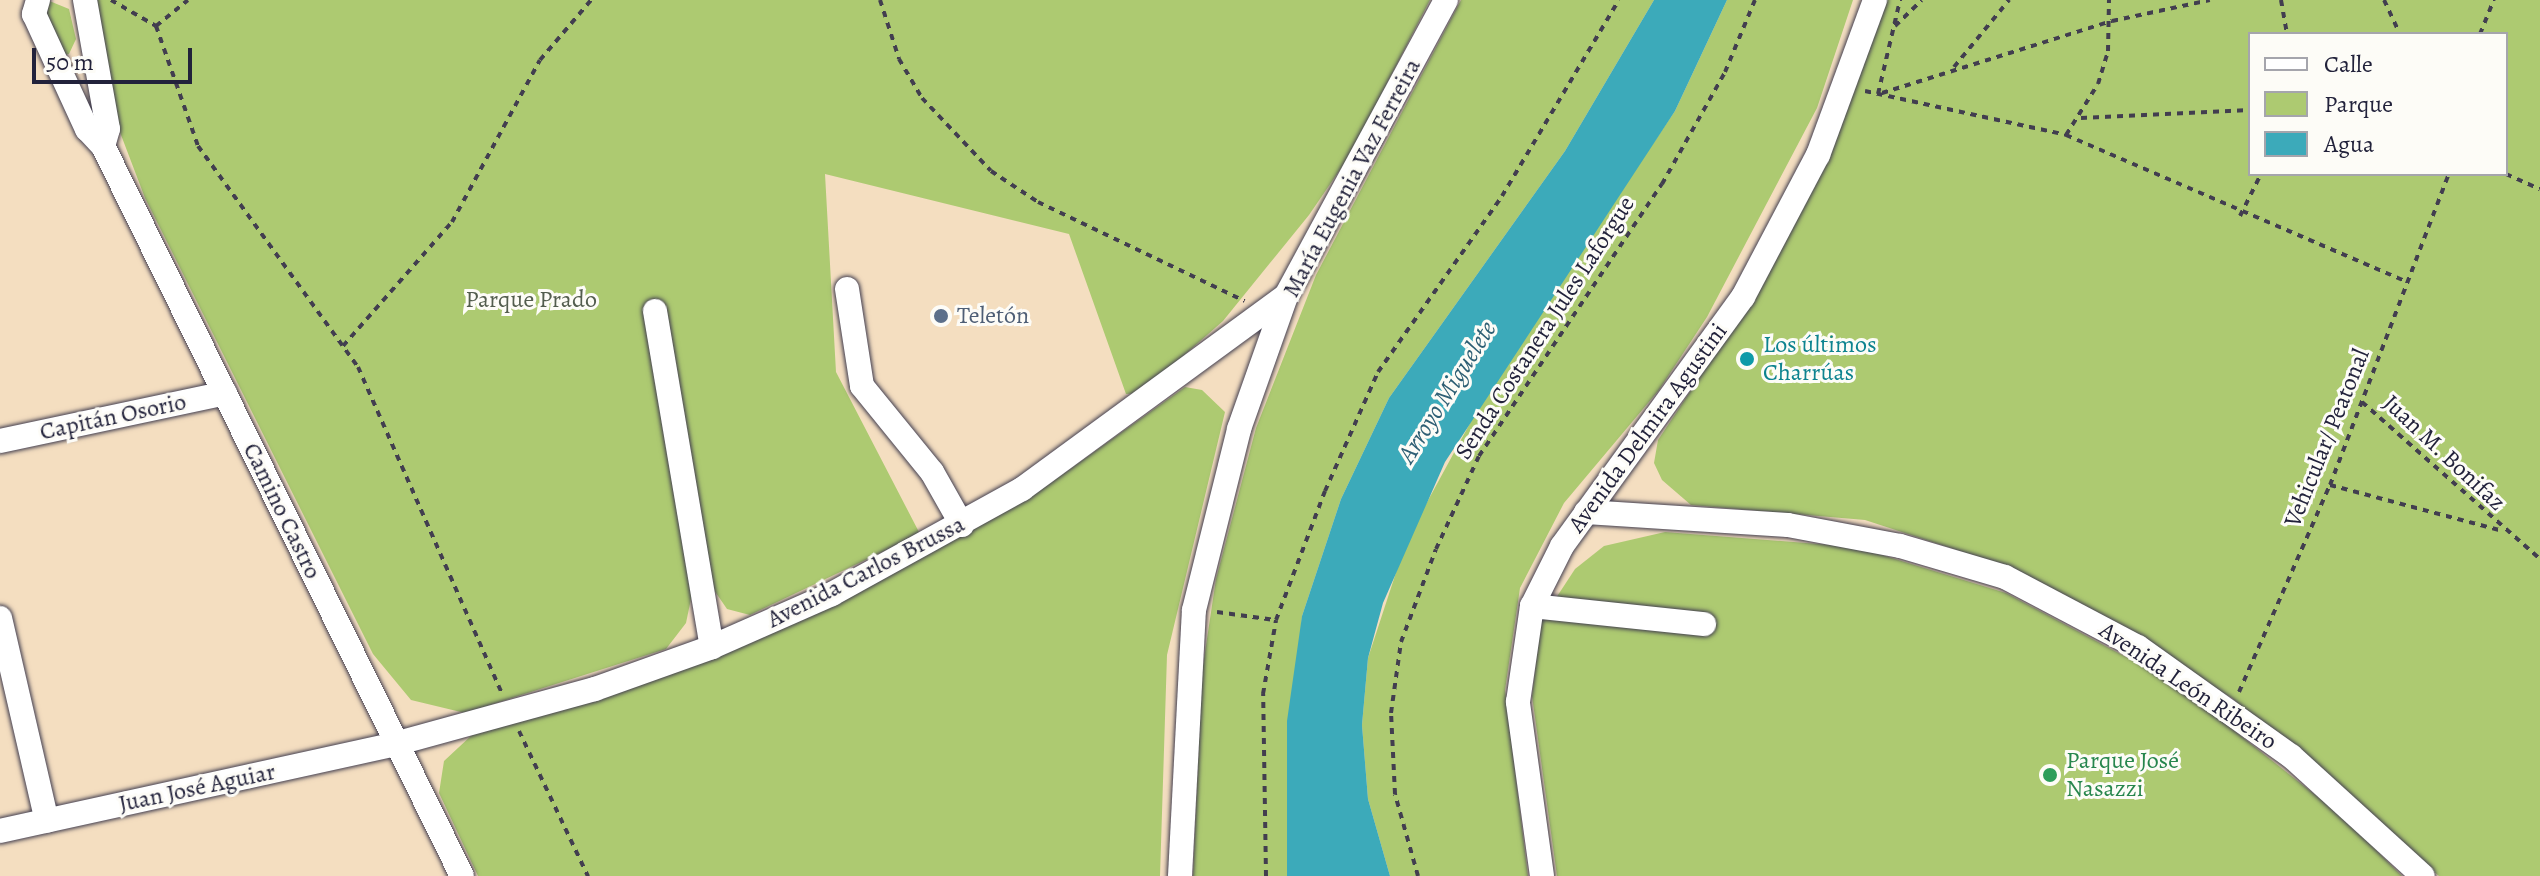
<!DOCTYPE html>
<meta charset="utf-8">
<style>
body{margin:0}
#map{position:relative;width:2540px;height:876px;overflow:hidden;background:#f4dec0;font-family:Alegreya,serif}
div>[style]{position:absolute}
.green>*{inset:0;background:#adca71}
.water>*{inset:0;background:#3caaba}
.path>*{height:4px;margin-top:-2px;transform-origin:0;background:repeating-linear-gradient(90deg,#423e4f 0 6px,transparent 0 12px)}
.roads{filter:drop-shadow(0 0 2px #423e4f) drop-shadow(0 0 2px #423e4f)}
.minor>*{height:24px;margin:-12px;padding:0 12px;transform-origin:12px;border-radius:12px;background:#fff}
.dots>*{width:22px;height:22px;translate:-50% -50%;box-sizing:border-box;border:4px solid #fdfcf7;border-radius:50%}
span{translate:-50% -50%;white-space:nowrap;text-align:center;line-height:1.15;-webkit-text-stroke:6px #fdfcf7;paint-order:stroke}
.street-label{font-size:24px;color:#22223b}
.park-label{font-size:24px;color:#535d4e}
.service-label{font-size:24px;color:#4e5e75}
.left{translate:0 -50%;text-align:left}
.culture-label{font-size:24px;color:#0d838f}
.leisure-label{font-size:24px;color:#27864d}
.water-label{font-size:26px;color:#2e5f74;font-style:italic}
.legend{position:absolute;left:2248px;top:32px;width:260px;height:144px;box-sizing:border-box;background:#fdfcf7;border:2px solid #a5a5ac;margin:0;padding:10px 14px;list-style:none;font-size:24px;color:#22223b}
.legend li{display:flex;align-items:center;gap:16px;height:40px}
.legend b{width:40px;border:2px solid #a5a5ac}
.scale{position:absolute;left:32px;top:48px;width:160px;height:36px;box-sizing:border-box;border:4px solid #22223b;border-top:0;padding-left:10px;font-size:24px;line-height:28px;white-space:nowrap;color:#22223b;-webkit-text-stroke:6px #fdfcf7;paint-order:stroke}
</style>
<div id="map">
<div class="green">
<i style="clip-path:polygon(47px 0,69px 9px,76px 39px,69px 54px,63px 55px,44px 15px)"></i>
<i style="clip-path:polygon(95px 0,1430px 0,1350px 155px,1309px 215px,1223px 321px,1141px 393px,1126px 394px,1069px 234px,825px 174px,836px 372px,920px 534px,750px 615px,727px 609px,714px 590px,692px 594px,686px 623px,666px 649px,465px 713px,411px 700px,373px 654px,145px 198px,110px 106px)"></i>
<i style="clip-path:polygon(1461px 0,1654px 0,1565px 151px,1389px 398px,1341px 499px,1302px 616px,1287px 876px,1193px 876px,1202px 672px,1216px 579px,1256px 428px,1316px 275px)"></i>
<i style="clip-path:polygon(1727px 0,1853px 0,1817px 108px,1707px 317px,1659px 390px,1564px 503px,1520px 588px,1505px 690px,1528px 876px,1390px 876px,1368px 799px,1362px 725px,1368px 658px,1407px 539px,1493px 381px,1675px 111px)"></i>
<i style="clip-path:polygon(evenodd,1886px 0,2540px 0,2540px 876px,2439px 876px,2232px 698px,2015px 569px,1865px 520px,1691px 505px,1662px 480px,1654px 463px,1658px 440px,1753px 297px,1886px 0,2250px 34px,2506px 34px,2506px 174px,2250px 174px,2250px 34px)"></i>
<i style="clip-path:polygon(1185px 387px,1202px 390px,1225px 412px,1167px 655px,1160px 876px,478px 876px,439px 793px,444px 761px,473px 734px,540px 715px,1045px 487px)"></i>
<i style="clip-path:polygon(1665px 532px,1856px 547px,2006px 593px,2156px 673px,2217px 717px,2342px 816px,2402px 876px,1557px 876px,1532px 696px,1541px 621px,1575px 569px,1604px 546px)"></i>
</div>
<div class="water">
<i style="clip-path:polygon(1654px 0,1727px 0,1675px 111px,1445px 462px,1383px 603px,1368px 658px,1362px 725px,1368px 799px,1390px 876px,1287px 876px,1287px 721px,1302px 616px,1341px 499px,1389px 398px,1565px 151px)"></i>
</div>
<div class="path">
<i style="left:111px;top:0;width:52px;rotate:30deg"></i>
<i style="left:156px;top:26px;width:127px;rotate:70.7deg"></i>
<i style="left:198px;top:146px;width:273px;rotate:54.1deg"></i>
<i style="left:358px;top:367px;width:356px;rotate:66.2deg"></i>
<i style="left:880px;top:0;width:62px;rotate:72.1deg"></i>
<i style="left:899px;top:59px;width:45px;rotate:59.5deg"></i>
<i style="left:922px;top:98px;width:100px;rotate:46.6deg"></i>
<i style="left:991px;top:171px;width:56px;rotate:33.4deg"></i>
<i style="left:1038px;top:202px;width:229px;rotate:25.6deg"></i>
<i style="left:2281px;top:0;width:35px;rotate:80deg"></i>
<i style="left:2384px;top:0;width:38px;rotate:65deg"></i>
<i style="left:156px;top:26px;width:41px;rotate:-39.1deg"></i>
<i style="left:1895px;top:26px;width:37px;rotate:-44deg"></i>
<i style="left:2480px;top:34px;width:37px;rotate:-68deg"></i>
<i style="left:1954px;top:67px;width:87px;rotate:-50.6deg"></i>
<i style="left:1865px;top:91px;width:206px;rotate:12.3deg"></i>
<i style="left:2066px;top:135px;width:371px;rotate:23.3deg"></i>
<i style="left:1882px;top:93px;width:241px;rotate:-17.4deg"></i>
<i style="left:2112px;top:21px;width:100px;rotate:-12.1deg"></i>
<i style="left:1878px;top:94px;width:97px;rotate:-76.8deg"></i>
<i style="left:2081px;top:118px;width:169px;rotate:-2.7deg"></i>
<i style="left:2066px;top:135px;width:60px;rotate:-57.9deg"></i>
<i style="left:2098px;top:84px;width:34px;rotate:-73deg"></i>
<i style="left:2108px;top:51px;width:51px;rotate:-88.9deg"></i>
<i style="left:2506px;top:174px;width:37px;rotate:24deg"></i>
<i style="left:2240px;top:216px;width:47px;rotate:-63.4deg"></i>
<i style="left:343px;top:346px;width:165px;rotate:-48.7deg"></i>
<i style="left:452px;top:222px;width:184px;rotate:-61.5deg"></i>
<i style="left:540px;top:60px;width:79px;rotate:-49.6deg"></i>
<i style="left:2362px;top:402px;width:237px;rotate:41.4deg"></i>
<i style="left:2330px;top:485px;width:175px;rotate:14.9deg"></i>
<i style="left:1217px;top:612px;width:59px;rotate:7.9deg"></i>
<i style="left:2239px;top:692px;width:226px;rotate:-66.3deg"></i>
<i style="left:2330px;top:485px;width:333px;rotate:-69.1deg"></i>
<i style="left:519px;top:731px;width:161px;rotate:64.6deg"></i>
<i style="left:1266px;top:876px;width:182px;rotate:-90.9deg"></i>
<i style="left:1263px;top:694px;width:75px;rotate:-80deg"></i>
<i style="left:1276px;top:620px;width:138px;rotate:-69.2deg"></i>
<i style="left:1325px;top:491px;width:130px;rotate:-66deg"></i>
<i style="left:1378px;top:372px;width:215px;rotate:-54.8deg"></i>
<i style="left:1502px;top:196px;width:228px;rotate:-59.2deg"></i>
<i style="left:1418px;top:876px;width:85px;rotate:-105.7deg"></i>
<i style="left:1395px;top:794px;width:81px;rotate:-92.8deg"></i>
<i style="left:1391px;top:713px;width:72px;rotate:-82deg"></i>
<i style="left:1401px;top:642px;width:99px;rotate:-69.4deg"></i>
<i style="left:1436px;top:549px;width:102px;rotate:-65.2deg"></i>
<i style="left:1479px;top:456px;width:328px;rotate:-56.1deg"></i>
<i style="left:1662px;top:184px;width:129px;rotate:-60.6deg"></i>
<i style="left:1725px;top:72px;width:78px;rotate:-67.4deg"></i>
</div>
<div class="roads">
<div class="minor">
<i style="left:38px;top:0;width:15px;rotate:106deg"></i>
<i style="left:34px;top:14px;width:127px;rotate:65.3deg"></i>
<i style="left:87px;top:129px;width:23px;rotate:47deg"></i>
<i style="left:103px;top:146px;width:813px;rotate:63.81deg"></i>
<i style="left:85px;top:0;width:131px;rotate:79.9deg"></i>
<i style="left:108px;top:129px;width:18px;rotate:106deg"></i>
<i style="left:847px;top:289px;width:98px;rotate:81.2deg"></i>
<i style="left:862px;top:386px;width:111px;rotate:50.9deg"></i>
<i style="left:932px;top:472px;width:61px;rotate:60.5deg"></i>
<i style="left:655px;top:311px;width:341px;rotate:80.4deg"></i>
<i style="left:0;top:441px;width:230px;rotate:-12deg"></i>
<i style="left:1586px;top:512px;width:202px;rotate:3.7deg"></i>
<i style="left:1788px;top:525px;width:114px;rotate:10.6deg"></i>
<i style="left:1900px;top:546px;width:109px;rotate:16.4deg"></i>
<i style="left:2005px;top:577px;width:150px;rotate:27.8deg"></i>
<i style="left:2138px;top:647px;width:188px;rotate:35.5deg"></i>
<i style="left:2291px;top:756px;width:178px;rotate:42.3deg"></i>
<i style="left:1532px;top:606px;width:173px;rotate:6deg"></i>
<i style="left:0;top:618px;width:208px;rotate:77deg"></i>
<i style="left:0;top:831px;width:404px;rotate:-12.4deg"></i>
<i style="left:395px;top:744px;width:207px;rotate:-15.4deg"></i>
<i style="left:595px;top:689px;width:124px;rotate:-19.7deg"></i>
<i style="left:712px;top:647px;width:131px;rotate:-23.8deg"></i>
<i style="left:832px;top:594px;width:217px;rotate:-28.9deg"></i>
<i style="left:1022px;top:489px;width:327px;rotate:-36.2deg"></i>
<i style="left:1180px;top:876px;width:266px;rotate:-87deg"></i>
<i style="left:1194px;top:610px;width:187px;rotate:-76deg"></i>
<i style="left:1239px;top:429px;width:141px;rotate:-70.5deg"></i>
<i style="left:1286px;top:296px;width:336px;rotate:-61.6deg"></i>
<i style="left:1542px;top:876px;width:176px;rotate:-97.9deg"></i>
<i style="left:1518px;top:702px;width:97px;rotate:-81.7deg"></i>
<i style="left:1532px;top:606px;width:67px;rotate:-63.4deg"></i>
<i style="left:1562px;top:546px;width:308px;rotate:-54deg"></i>
<i style="left:1743px;top:297px;width:161px;rotate:-62.2deg"></i>
<i style="left:1818px;top:155px;width:165px;rotate:-69.8deg"></i>
</div>
</div>
<div class="dots">
<i style="left:941px;top:316px;background:#5c6f8a"></i>
<i style="left:1747px;top:359px;background:#0f9aa8"></i>
<i style="left:2050px;top:775px;background:#2e9e5b"></i>
</div>
<div class="street-label">
<span style="left:1352px;top:178px;rotate:-62deg">María Eugenia Vaz Ferreira</span>
<span style="left:1545px;top:328px;rotate:-57deg">Senda Costanera Jules Laforgue</span>
<span style="left:113px;top:417px;rotate:-12deg">Capitán Osorio</span>
<span style="left:1648px;top:428px;rotate:-54deg">Avenida Delmira Agustini</span>
<span style="left:2327px;top:438px;rotate:-68deg">Vehicular/ Peatonal</span>
<span style="left:2444px;top:453px;rotate:43deg">Juan M. Bonifaz</span>
<span style="left:282px;top:511px;rotate:64deg">Camino Castro</span>
<span style="left:866px;top:572px;rotate:-27deg">Avenida Carlos Brussa</span>
<span style="left:2188px;top:686px;rotate:34deg">Avenida León Ribeiro</span>
<span style="left:197px;top:788px;rotate:-12deg">Juan José Aguiar</span>
</div>
<div class="park-label">
<span style="left:531px;top:300px">Parque Prado</span>
</div>
<div class="service-label">
<span class="left" style="left:957px;top:316px">Teletón</span>
</div>
<div class="culture-label">
<span class="left" style="left:1763px;top:359px">Los últimos<br>Charrúas</span>
</div>
<div class="leisure-label">
<span class="left" style="left:2066px;top:775px">Parque José<br>Nasazzi</span>
</div>
<div class="water-label">
<span style="left:1447px;top:392px;rotate:-58deg">Arroyo Miguelete</span>
</div>
<ul class="legend">
<li><b style="height:10px;background:#fff"></b>Calle</li>
<li><b style="height:22px;background:#adca71"></b>Parque</li>
<li><b style="height:22px;background:#3caaba"></b>Agua</li>
</ul>
<div class="scale">50 m</div>
</div>
